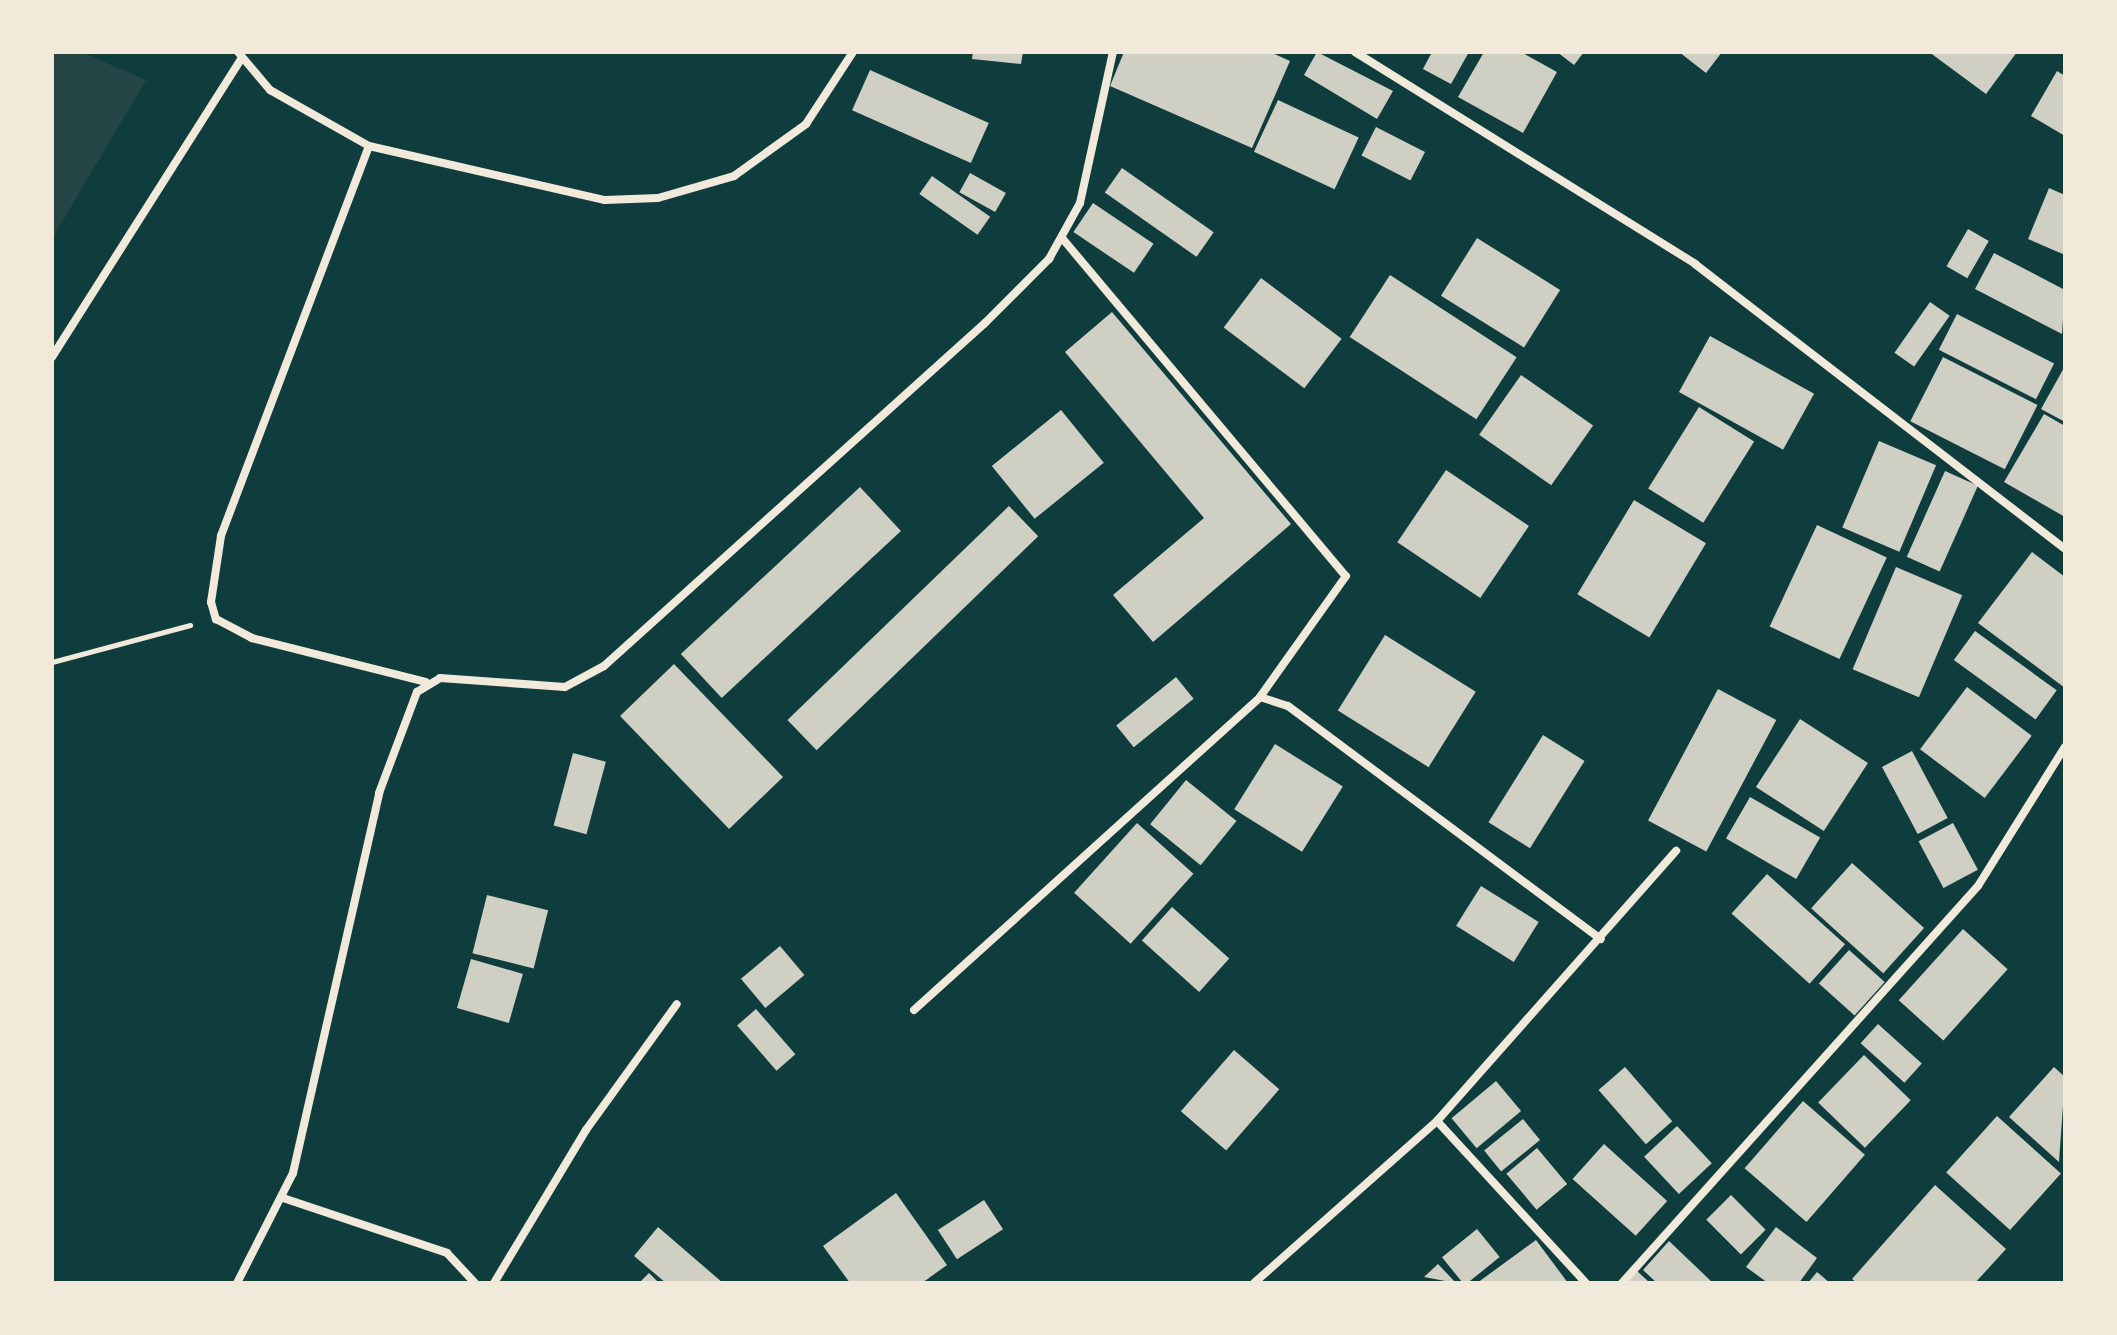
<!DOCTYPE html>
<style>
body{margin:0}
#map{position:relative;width:2117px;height:1335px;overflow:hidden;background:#0f3d3e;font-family:"Source Sans 3",sans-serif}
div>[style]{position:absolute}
.green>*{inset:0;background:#244646}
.building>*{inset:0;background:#cfcfc3;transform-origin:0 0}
.path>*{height:5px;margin:-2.5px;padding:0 2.5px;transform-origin:2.5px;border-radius:2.5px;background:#f1e9da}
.minor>*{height:8px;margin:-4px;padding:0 4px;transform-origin:4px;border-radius:4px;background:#f1e9da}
span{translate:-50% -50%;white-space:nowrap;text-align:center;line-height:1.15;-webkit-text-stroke:6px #f1e9da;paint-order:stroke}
.frame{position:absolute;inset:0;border:54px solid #f1e9da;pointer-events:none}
</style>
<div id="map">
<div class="green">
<i style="clip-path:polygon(52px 52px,81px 52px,146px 80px,52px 239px)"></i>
</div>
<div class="building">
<i style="clip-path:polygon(973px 52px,1023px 52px,1021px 64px,972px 59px)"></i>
<i style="clip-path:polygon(1124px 52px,1270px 52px,1290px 61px,1252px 148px,1110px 86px)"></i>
<i style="clip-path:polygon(1317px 52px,1393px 91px,1377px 119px,1304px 75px)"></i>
<i style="clip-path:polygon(1432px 52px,1469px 52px,1451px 84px,1423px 69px)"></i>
<i style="clip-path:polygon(1484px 52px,1521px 52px,1557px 72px,1523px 133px,1458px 97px)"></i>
<i style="clip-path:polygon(1557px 52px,1584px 52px,1574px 65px)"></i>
<i style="clip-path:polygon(1679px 52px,1722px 52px,1706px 73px)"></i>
<i style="clip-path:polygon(1929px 52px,2017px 52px,1986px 94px)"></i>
<i style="left:870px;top:70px;width:130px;height:44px;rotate:24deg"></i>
<i style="clip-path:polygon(2057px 71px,2065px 76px,2065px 136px,2031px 116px)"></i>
<i style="left:1278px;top:100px;width:89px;height:57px;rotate:25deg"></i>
<i style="left:1376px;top:127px;width:55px;height:32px;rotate:27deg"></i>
<i style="left:1122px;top:168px;width:112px;height:30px;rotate:35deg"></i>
<i style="left:970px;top:173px;width:41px;height:22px;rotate:29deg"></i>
<i style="left:932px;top:176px;width:71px;height:22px;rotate:35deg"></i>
<i style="clip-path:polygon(2049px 188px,2065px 195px,2065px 255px,2028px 239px)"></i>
<i style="left:1093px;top:203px;width:73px;height:35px;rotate:34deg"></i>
<i style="left:1968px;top:229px;width:24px;height:43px;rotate:30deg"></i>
<i style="left:1477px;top:238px;width:98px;height:68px;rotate:32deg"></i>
<i style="clip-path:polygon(1994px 253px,2065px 290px,2062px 334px,1975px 289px)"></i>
<i style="left:1390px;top:275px;width:151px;height:74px;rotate:33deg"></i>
<i style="left:1261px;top:278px;width:101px;height:62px;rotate:37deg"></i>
<i style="left:1930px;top:302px;width:24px;height:62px;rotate:35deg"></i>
<i style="clip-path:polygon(1112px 312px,1291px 524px,1153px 642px,1113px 595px,1204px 518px,1065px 352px)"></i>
<i style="left:1957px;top:314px;width:109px;height:40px;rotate:27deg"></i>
<i style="left:1710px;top:336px;width:119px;height:64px;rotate:29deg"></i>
<i style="left:1943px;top:357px;width:106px;height:72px;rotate:27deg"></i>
<i style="clip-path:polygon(2065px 366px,2065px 422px,2041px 409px)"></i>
<i style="left:1521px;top:375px;width:88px;height:73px;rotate:35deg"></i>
<i style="left:1699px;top:407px;width:65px;height:96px;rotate:32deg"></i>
<i style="left:1061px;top:410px;width:68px;height:89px;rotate:51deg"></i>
<i style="clip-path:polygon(2044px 414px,2065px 426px,2065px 517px,2004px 482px)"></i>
<i style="left:1879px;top:441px;width:62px;height:94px;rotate:23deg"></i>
<i style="left:1446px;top:470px;width:100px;height:87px;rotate:34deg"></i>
<i style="left:1945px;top:471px;width:36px;height:94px;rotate:24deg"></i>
<i style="left:860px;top:487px;width:60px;height:245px;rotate:47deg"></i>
<i style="left:1634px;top:500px;width:84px;height:110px;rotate:31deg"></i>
<i style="left:1009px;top:506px;width:42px;height:308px;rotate:46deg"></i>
<i style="left:1817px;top:525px;width:77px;height:112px;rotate:25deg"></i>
<i style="clip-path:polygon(2032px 552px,2065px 577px,2065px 688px,1978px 623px)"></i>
<i style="left:1896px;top:567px;width:72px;height:111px;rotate:23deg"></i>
<i style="left:1975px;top:631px;width:101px;height:36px;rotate:36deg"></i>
<i style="left:1385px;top:635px;width:107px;height:89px;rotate:32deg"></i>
<i style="left:674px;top:664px;width:157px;height:75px;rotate:46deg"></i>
<i style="left:1176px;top:677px;width:28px;height:77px;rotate:51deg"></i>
<i style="left:1967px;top:687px;width:81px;height:78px;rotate:37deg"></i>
<i style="left:1718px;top:689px;width:66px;height:149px;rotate:28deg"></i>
<i style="left:1800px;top:719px;width:81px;height:81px;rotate:33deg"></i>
<i style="left:1543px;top:735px;width:49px;height:103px;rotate:32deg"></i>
<i style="left:1275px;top:744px;width:80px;height:77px;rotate:32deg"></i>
<i style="left:1912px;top:751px;width:76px;height:34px;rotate:62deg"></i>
<i style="left:573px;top:753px;width:34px;height:75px;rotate:15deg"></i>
<i style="left:1186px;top:780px;width:65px;height:57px;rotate:39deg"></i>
<i style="left:1750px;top:797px;width:81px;height:48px;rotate:30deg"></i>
<i style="left:1137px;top:823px;width:76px;height:94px;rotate:42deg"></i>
<i style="left:1953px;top:823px;width:53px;height:39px;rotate:62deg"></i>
<i style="left:1852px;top:863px;width:97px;height:61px;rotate:42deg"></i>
<i style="left:1767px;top:874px;width:105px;height:53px;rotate:42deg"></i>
<i style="left:1481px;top:886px;width:68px;height:47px;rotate:32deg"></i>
<i style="left:487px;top:895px;width:63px;height:60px;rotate:14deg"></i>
<i style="left:1172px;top:907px;width:77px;height:45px;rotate:42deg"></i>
<i style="left:1963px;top:929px;width:60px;height:96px;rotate:42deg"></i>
<i style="left:780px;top:946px;width:38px;height:51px;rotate:50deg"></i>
<i style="left:1849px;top:950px;width:48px;height:45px;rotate:42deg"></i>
<i style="left:471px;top:959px;width:54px;height:51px;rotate:16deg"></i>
<i style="left:756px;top:1009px;width:60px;height:25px;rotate:49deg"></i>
<i style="left:1878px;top:1024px;width:59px;height:26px;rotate:42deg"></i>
<i style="left:1234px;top:1050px;width:60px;height:81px;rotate:41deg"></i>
<i style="left:1864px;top:1055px;width:65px;height:66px;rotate:44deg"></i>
<i style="left:1625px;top:1067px;width:72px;height:35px;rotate:49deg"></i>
<i style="clip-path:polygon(2054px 1067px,2065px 1077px,2059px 1162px,2009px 1117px)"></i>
<i style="left:1496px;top:1081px;width:39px;height:58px;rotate:50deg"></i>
<i style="left:1803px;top:1101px;width:82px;height:89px;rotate:41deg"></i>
<i style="left:1997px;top:1116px;width:86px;height:76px;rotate:42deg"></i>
<i style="left:1523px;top:1119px;width:27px;height:50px;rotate:51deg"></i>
<i style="left:1677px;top:1126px;width:51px;height:45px;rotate:47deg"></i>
<i style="left:1604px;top:1144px;width:85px;height:47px;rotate:42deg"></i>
<i style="left:1537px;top:1148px;width:47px;height:40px;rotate:50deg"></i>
<i style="clip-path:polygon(1935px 1185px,2006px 1249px,1975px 1283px,1857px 1283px,1852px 1279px)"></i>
<i style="clip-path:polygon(896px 1193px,947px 1265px,922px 1283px,850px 1283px,823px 1246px)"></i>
<i style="left:1731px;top:1195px;width:49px;height:35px;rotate:45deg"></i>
<i style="left:984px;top:1200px;width:35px;height:55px;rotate:57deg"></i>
<i style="clip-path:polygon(658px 1227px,723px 1283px,666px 1283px,634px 1256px)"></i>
<i style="clip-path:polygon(1776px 1227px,1817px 1258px,1799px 1283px,1768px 1283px,1746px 1267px)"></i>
<i style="left:1477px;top:1229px;width:36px;height:45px;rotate:51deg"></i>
<i style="clip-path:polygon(1536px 1240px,1568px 1283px,1477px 1283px)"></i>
<i style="clip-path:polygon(1669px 1241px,1713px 1283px,1657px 1283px,1643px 1270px)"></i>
<i style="clip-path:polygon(1438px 1264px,1456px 1283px,1424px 1277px)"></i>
<i style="clip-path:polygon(1637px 1271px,1650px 1283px,1627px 1283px)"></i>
<i style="clip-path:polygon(1817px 1272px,1830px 1283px,1808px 1283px)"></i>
<i style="clip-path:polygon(649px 1273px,659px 1283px,639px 1283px)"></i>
</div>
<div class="path">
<i style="left:52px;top:662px;width:143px;rotate:-15deg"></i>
</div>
<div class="minor">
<i style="left:238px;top:52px;width:50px;rotate:49.9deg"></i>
<i style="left:270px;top:90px;width:114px;rotate:29.5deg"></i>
<i style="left:369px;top:146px;width:242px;rotate:12.9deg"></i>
<i style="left:605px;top:200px;width:53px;rotate:-2.2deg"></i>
<i style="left:658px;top:198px;width:79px;rotate:-16.1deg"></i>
<i style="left:734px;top:176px;width:89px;rotate:-35.8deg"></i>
<i style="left:806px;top:124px;width:86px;rotate:-56.9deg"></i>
<i style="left:1355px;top:52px;width:401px;rotate:31.9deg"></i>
<i style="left:1695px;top:264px;width:467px;rotate:37.6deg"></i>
<i style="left:369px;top:146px;width:417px;rotate:110.8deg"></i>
<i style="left:221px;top:536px;width:67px;rotate:98.6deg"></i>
<i style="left:211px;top:602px;width:18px;rotate:74deg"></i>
<i style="left:216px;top:619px;width:41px;rotate:27.8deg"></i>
<i style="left:252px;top:638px;width:179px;rotate:14.2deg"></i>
<i style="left:1062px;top:238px;width:441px;rotate:50deg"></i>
<i style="left:1346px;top:576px;width:148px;rotate:125.4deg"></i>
<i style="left:52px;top:357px;width:351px;rotate:-57.6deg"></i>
<i style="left:914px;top:1010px;width:467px;rotate:-42.1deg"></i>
<i style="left:1260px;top:697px;width:29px;rotate:18deg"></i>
<i style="left:1288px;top:706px;width:390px;rotate:36.7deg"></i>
<i style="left:1437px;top:1121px;width:220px;rotate:47.4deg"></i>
<i style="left:283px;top:1198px;width:173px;rotate:18.5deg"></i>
<i style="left:447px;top:1253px;width:41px;rotate:47deg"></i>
<i style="left:237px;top:1283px;width:123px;rotate:-63deg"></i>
<i style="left:293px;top:1173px;width:390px;rotate:-77.2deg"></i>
<i style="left:379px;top:793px;width:108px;rotate:-69.4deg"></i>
<i style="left:417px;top:692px;width:27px;rotate:-31deg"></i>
<i style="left:440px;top:678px;width:125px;rotate:4.1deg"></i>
<i style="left:565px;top:687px;width:44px;rotate:-28.3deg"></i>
<i style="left:604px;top:666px;width:513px;rotate:-42deg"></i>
<i style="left:985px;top:323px;width:91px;rotate:-45deg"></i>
<i style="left:1049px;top:259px;width:64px;rotate:-61deg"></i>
<i style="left:1080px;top:203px;width:155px;rotate:-77.7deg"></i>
<i style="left:494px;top:1283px;width:179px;rotate:-59deg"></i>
<i style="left:586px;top:1130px;width:155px;rotate:-54.2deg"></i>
<i style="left:1254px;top:1283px;width:244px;rotate:-41.5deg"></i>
<i style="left:1437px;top:1121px;width:361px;rotate:-48.5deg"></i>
<i style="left:1622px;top:1283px;width:533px;rotate:-48.12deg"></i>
<i style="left:1978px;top:886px;width:164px;rotate:-58deg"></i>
</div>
<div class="frame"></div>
</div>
